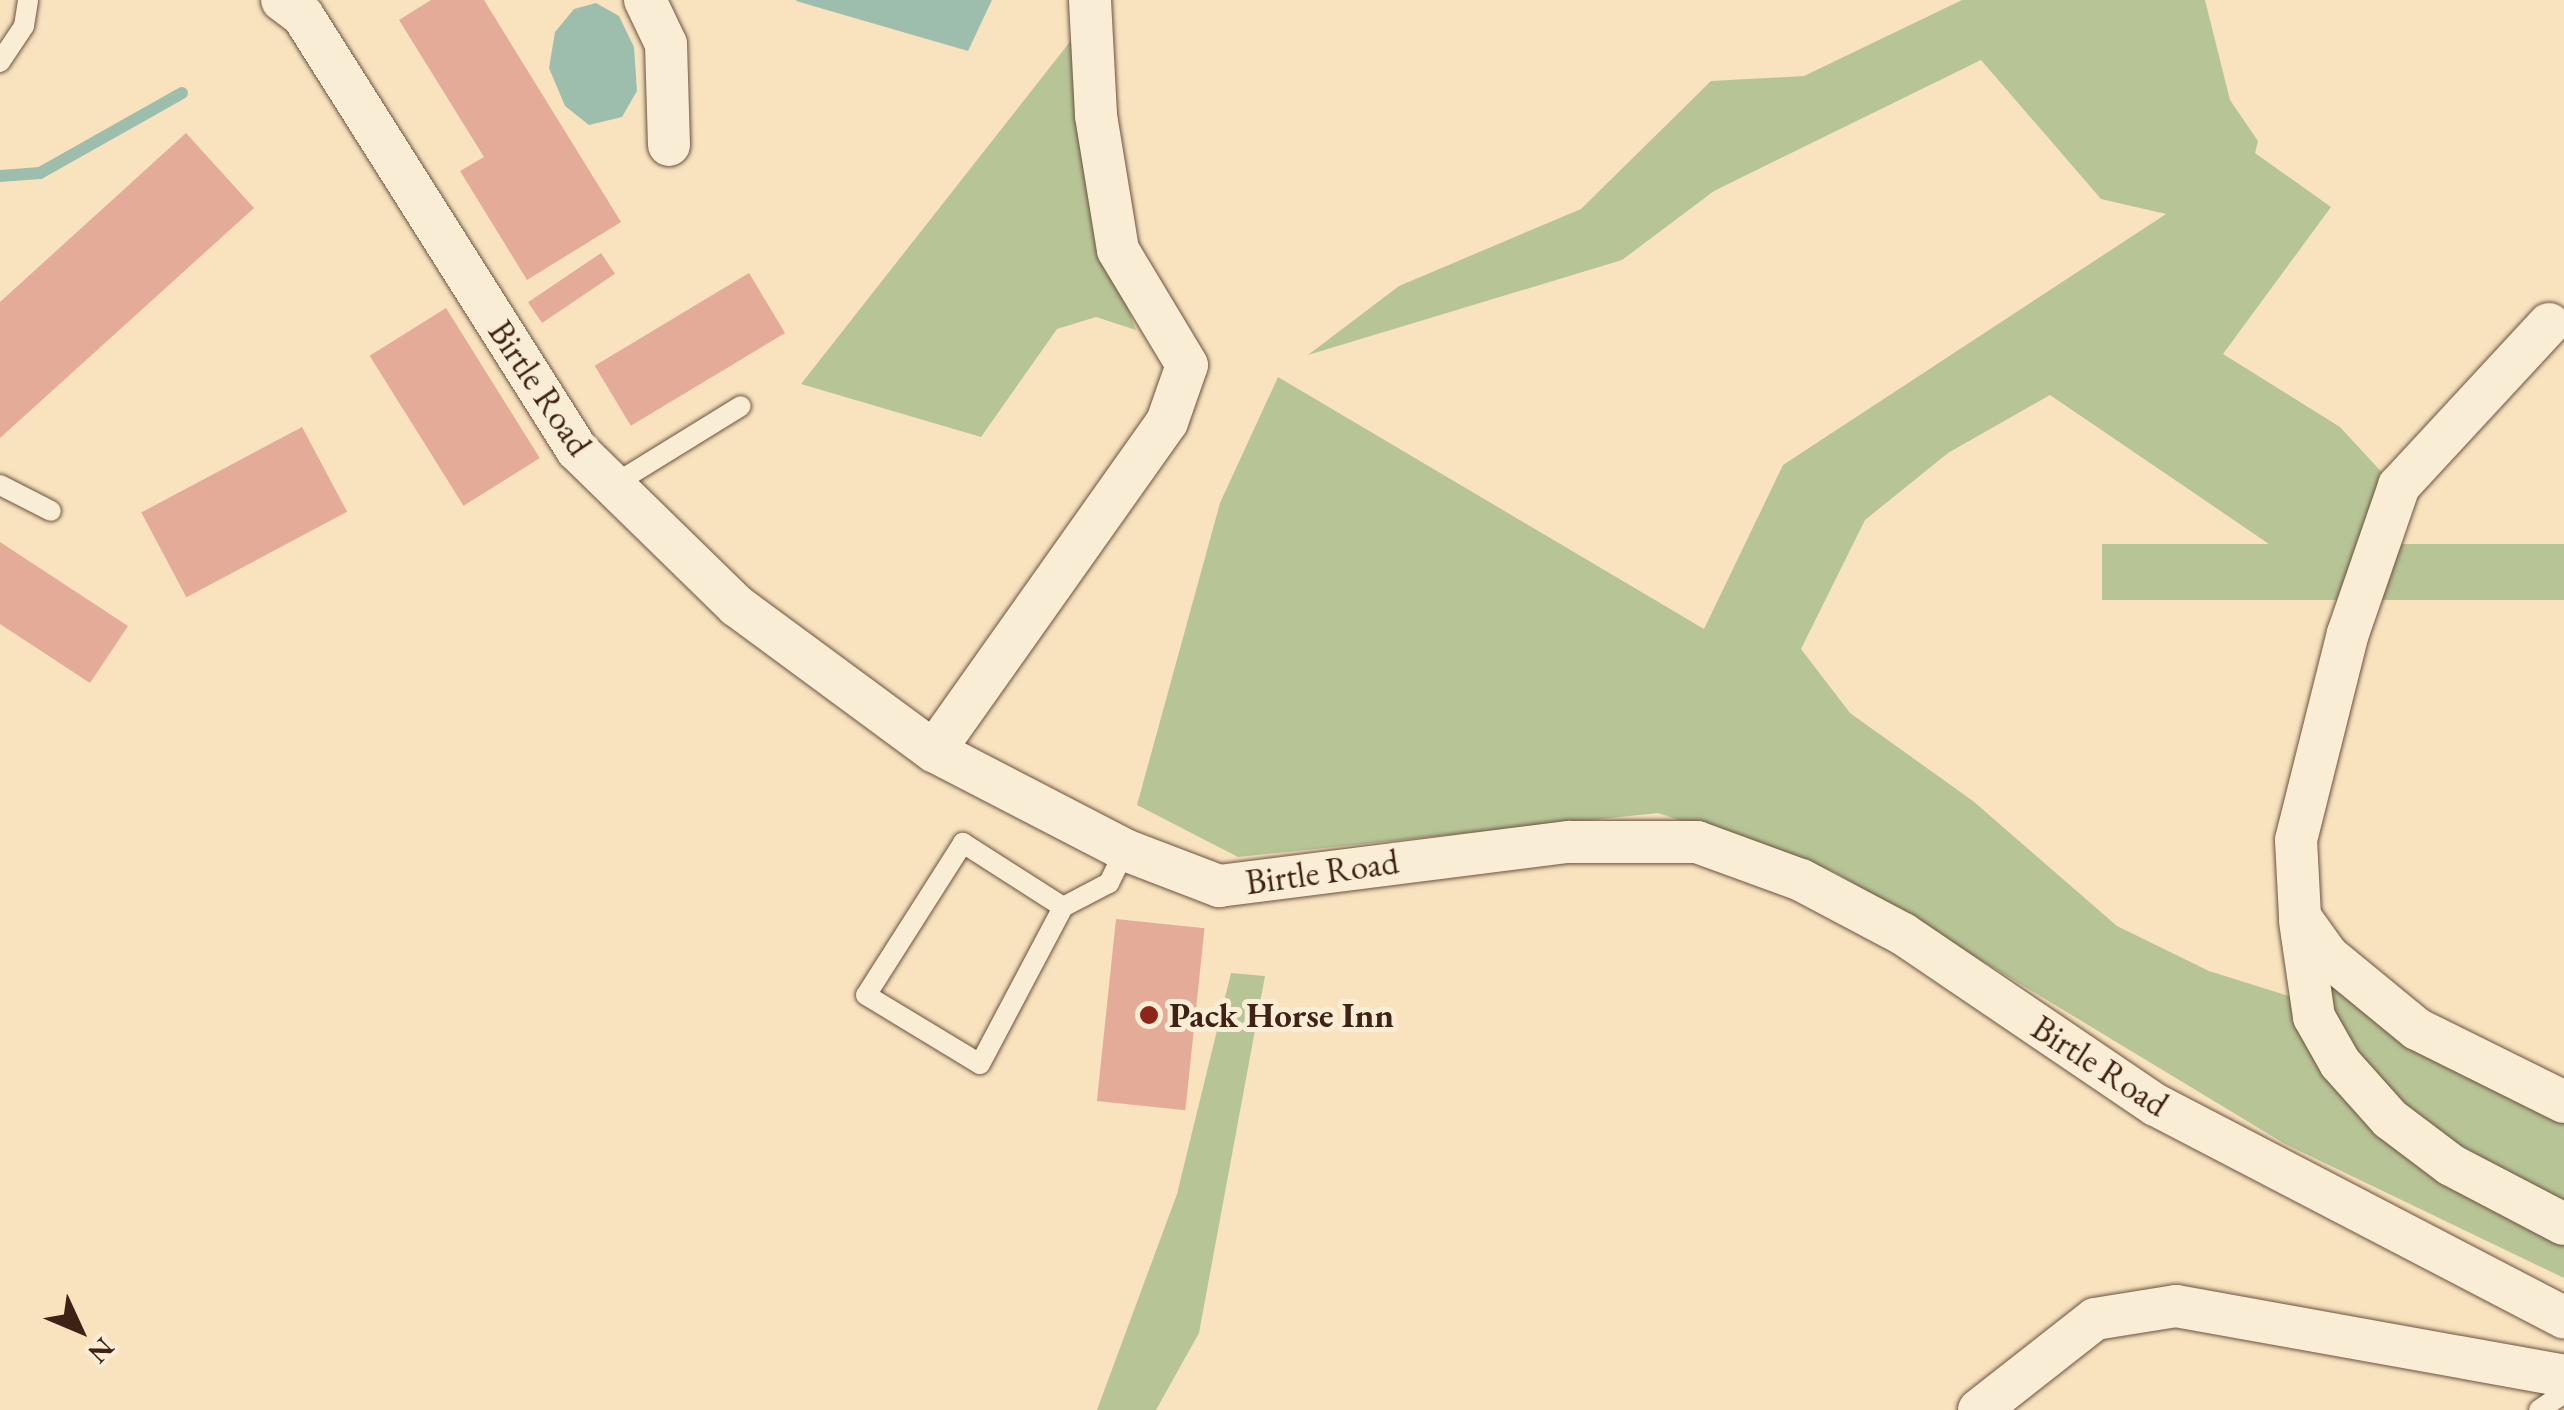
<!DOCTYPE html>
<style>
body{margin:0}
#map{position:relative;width:2564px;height:1410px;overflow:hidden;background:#f8e3be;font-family:"EB Garamond",serif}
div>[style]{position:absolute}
.green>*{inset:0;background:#b7c596;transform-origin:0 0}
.water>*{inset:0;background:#9ebead}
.stream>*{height:12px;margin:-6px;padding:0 6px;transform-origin:6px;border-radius:6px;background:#9ebead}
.building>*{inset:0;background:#e4ab98;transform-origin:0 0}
.roads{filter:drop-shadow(0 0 2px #6d5240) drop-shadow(0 0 2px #6d5240)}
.service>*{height:20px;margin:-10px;padding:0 10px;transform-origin:10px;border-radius:10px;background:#faedd5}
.minor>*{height:42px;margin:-21px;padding:0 21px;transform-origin:21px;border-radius:21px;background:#faedd5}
.dots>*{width:28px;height:28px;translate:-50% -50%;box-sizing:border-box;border:5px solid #faedd5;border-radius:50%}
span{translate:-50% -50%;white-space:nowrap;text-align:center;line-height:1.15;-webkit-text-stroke:10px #faedd5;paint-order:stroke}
.street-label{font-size:35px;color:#3f2216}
.poi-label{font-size:35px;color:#3f2216;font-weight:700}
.left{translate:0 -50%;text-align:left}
.north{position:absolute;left:30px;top:1280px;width:100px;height:100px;-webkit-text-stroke:8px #faedd5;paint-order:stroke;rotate:134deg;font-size:28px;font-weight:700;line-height:40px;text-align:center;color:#3f2216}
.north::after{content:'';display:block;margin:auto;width:35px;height:45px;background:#3f2216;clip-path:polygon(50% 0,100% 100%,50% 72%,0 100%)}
</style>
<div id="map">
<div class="green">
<i style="clip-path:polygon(1962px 0,2205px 0,2230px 100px,2258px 141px,2255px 153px,2331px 207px,2223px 354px,2340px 427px,2388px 479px,2344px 595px,2050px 395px,1948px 453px,1865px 520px,1801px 649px,1850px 713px,1973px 801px,2117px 926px,2209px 971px,2295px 998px,2325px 1073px,2564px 1238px,2564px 1278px,2285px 1144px,1835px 872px,1658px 813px,1238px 857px,1137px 805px,1220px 503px,1278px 377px,1704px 629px,1783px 465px,2166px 214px,2101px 199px,1981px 60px,1714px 191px,1622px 260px,1308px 355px,1399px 286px,1581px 209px,1711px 81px,1804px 76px)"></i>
<i style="clip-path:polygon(1080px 29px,1106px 251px,1136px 330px,1096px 317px,1057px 329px,981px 437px,801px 384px)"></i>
<i style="left:2564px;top:544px;width:56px;height:462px;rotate:90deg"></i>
<i style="clip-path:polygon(2312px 954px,2564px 1118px,2564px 1217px,2495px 1189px,2344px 1050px)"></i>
<i style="clip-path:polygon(1231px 973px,1265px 976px,1199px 1333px,1156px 1410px,1097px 1410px,1177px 1194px)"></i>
</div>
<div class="water">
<i style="clip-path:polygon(992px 0,968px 51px,796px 1px,797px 0)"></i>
<i style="clip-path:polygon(596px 3px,619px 16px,634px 47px,637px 91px,622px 117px,589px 125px,565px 106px,549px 68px,555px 32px,574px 9px)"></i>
</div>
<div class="stream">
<i style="left:0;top:176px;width:40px;rotate:-4.3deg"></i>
<i style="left:40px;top:173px;width:163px;rotate:-29.4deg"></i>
</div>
<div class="building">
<i style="clip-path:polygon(431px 0,484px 0,621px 222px,527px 280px,460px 171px,484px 157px,399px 20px)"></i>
<i style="clip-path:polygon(186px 133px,254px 208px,0 438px,0 302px)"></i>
<i style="left:601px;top:253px;width:25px;height:88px;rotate:56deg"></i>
<i style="left:749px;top:273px;width:70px;height:180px;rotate:59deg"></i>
<i style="left:446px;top:308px;width:177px;height:90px;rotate:58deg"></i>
<i style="left:302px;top:427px;width:96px;height:182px;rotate:62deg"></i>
<i style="clip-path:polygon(0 542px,128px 626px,90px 683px,0 624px)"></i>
<i style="left:1116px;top:919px;width:89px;height:183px;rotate:6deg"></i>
</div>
<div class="roads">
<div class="service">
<i style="left:0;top:62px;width:43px;rotate:-56.3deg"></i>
<i style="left:24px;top:26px;width:26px;rotate:-81deg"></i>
<i style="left:0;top:485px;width:57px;rotate:27deg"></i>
<i style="left:613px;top:485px;width:150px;rotate:-31.7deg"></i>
<i style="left:1063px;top:907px;width:119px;rotate:-147.4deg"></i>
<i style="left:963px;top:843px;width:180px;rotate:122.5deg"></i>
<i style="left:866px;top:995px;width:133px;rotate:31.2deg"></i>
<i style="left:980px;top:1064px;width:178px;rotate:-62.1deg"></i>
<i style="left:1063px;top:907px;width:52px;rotate:-27.6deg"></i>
<i style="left:1109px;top:883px;width:37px;rotate:-64deg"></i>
<i style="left:2539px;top:1410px;width:30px;rotate:-34deg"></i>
</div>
<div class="minor">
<i style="left:282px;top:0;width:26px;rotate:37deg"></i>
<i style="left:303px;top:16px;width:513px;rotate:57.73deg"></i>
<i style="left:577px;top:450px;width:223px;rotate:44.3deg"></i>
<i style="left:737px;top:606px;width:245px;rotate:36.4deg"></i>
<i style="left:934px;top:751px;width:215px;rotate:27.4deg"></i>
<i style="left:1125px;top:850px;width:101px;rotate:21deg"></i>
<i style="left:1219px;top:886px;width:353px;rotate:-7.2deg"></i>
<i style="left:1569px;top:842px;width:128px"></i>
<i style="left:1697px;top:842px;width:111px;rotate:20.1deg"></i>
<i style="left:1801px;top:880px;width:115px;rotate:27.9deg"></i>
<i style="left:1903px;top:934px;width:305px;rotate:34.1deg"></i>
<i style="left:2156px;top:1105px;width:460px;rotate:27.5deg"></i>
<i style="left:645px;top:0;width:49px;rotate:64.5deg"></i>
<i style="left:666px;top:44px;width:101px;rotate:88.3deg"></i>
<i style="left:2549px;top:324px;width:221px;rotate:132.8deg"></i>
<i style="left:2399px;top:486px;width:156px;rotate:109.1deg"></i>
<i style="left:2348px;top:633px;width:213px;rotate:104.1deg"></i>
<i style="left:2296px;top:840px;width:77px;rotate:87deg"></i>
<i style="left:2300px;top:917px;width:48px;rotate:54.3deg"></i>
<i style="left:2328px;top:956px;width:115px;rotate:39.4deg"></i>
<i style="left:2417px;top:1029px;width:164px;rotate:26.4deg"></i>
<i style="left:934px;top:751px;width:403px;rotate:-54.7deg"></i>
<i style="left:1167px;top:422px;width:60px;rotate:-70.7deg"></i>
<i style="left:1187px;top:365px;width:134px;rotate:-121deg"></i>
<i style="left:1118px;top:250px;width:137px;rotate:-99.3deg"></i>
<i style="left:1096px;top:115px;width:115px;rotate:-93deg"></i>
<i style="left:2300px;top:921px;width:97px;rotate:81.7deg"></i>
<i style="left:2314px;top:1017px;width:53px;rotate:60.5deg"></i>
<i style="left:2340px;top:1063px;width:75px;rotate:48.2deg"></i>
<i style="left:2390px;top:1119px;width:76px;rotate:37deg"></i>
<i style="left:2451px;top:1165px;width:127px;rotate:27.6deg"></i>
<i style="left:1979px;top:1410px;width:147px;rotate:-38.1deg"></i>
<i style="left:2095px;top:1319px;width:82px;rotate:-9.1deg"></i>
<i style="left:2176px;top:1306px;width:394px;rotate:10.2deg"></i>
</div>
</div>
<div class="dots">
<i style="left:1149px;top:1015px;background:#8f2418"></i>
</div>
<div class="street-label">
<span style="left:540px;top:388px;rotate:56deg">Birtle Road</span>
<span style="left:1322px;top:872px;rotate:-8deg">Birtle Road</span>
<span style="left:2100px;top:1066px;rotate:33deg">Birtle Road</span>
</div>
<div class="poi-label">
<span class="left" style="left:1169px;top:1015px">Pack Horse Inn</span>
</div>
<div class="north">N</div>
</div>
